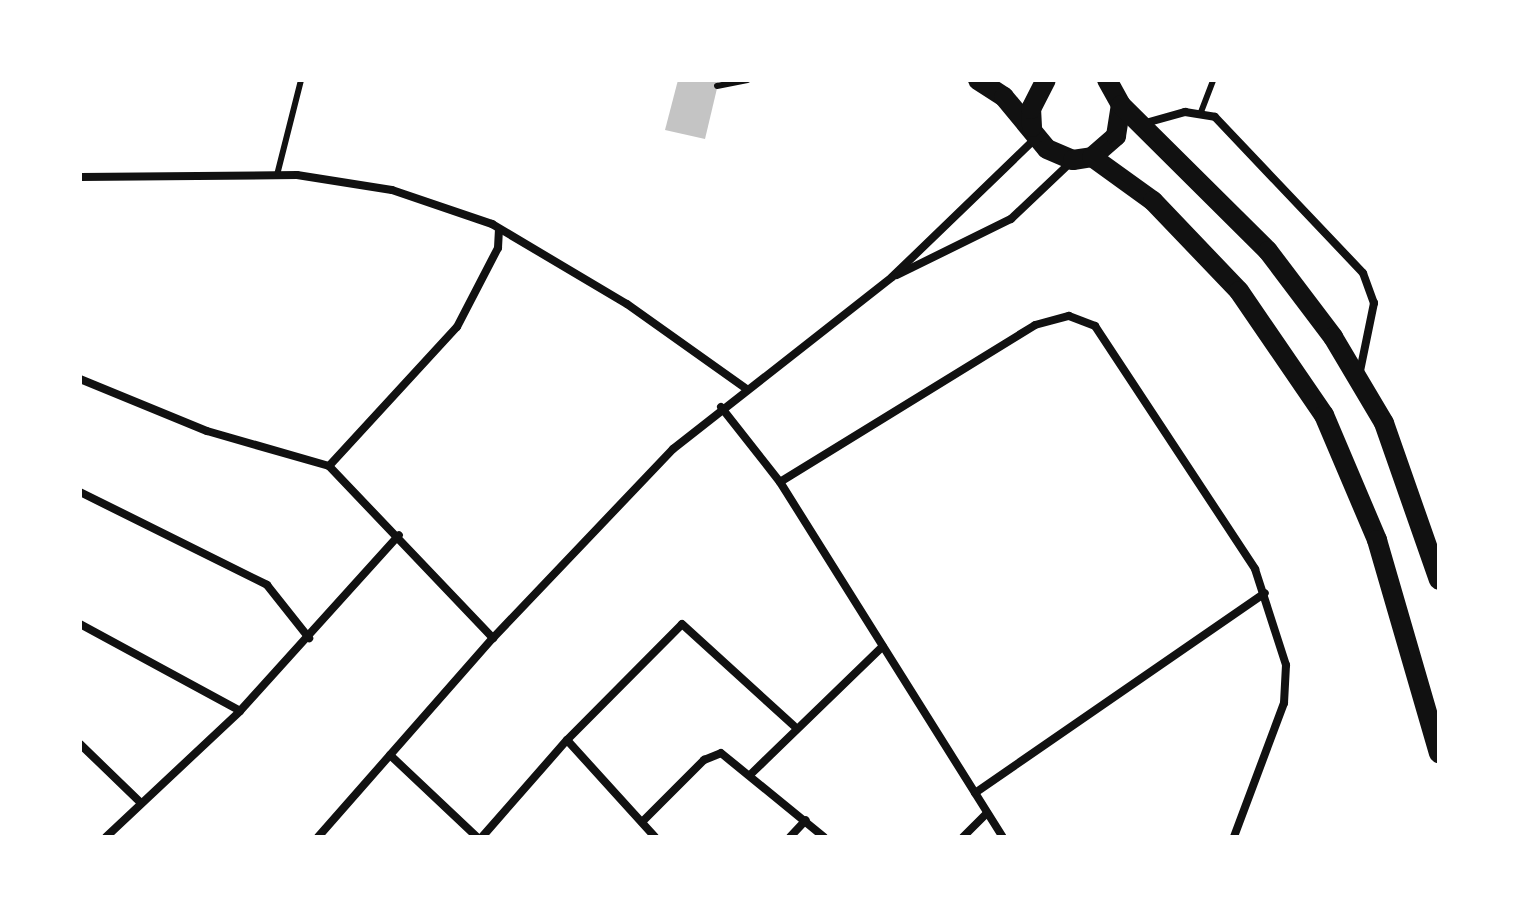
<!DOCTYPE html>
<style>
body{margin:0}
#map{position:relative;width:1519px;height:917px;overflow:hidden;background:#fff;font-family:"DejaVu Sans",sans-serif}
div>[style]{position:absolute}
.building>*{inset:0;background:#c4c4c4}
.service>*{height:6px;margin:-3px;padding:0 3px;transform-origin:3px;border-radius:3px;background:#111}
.minor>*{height:8px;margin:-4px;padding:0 4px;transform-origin:4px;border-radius:4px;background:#111}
.trunk>*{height:20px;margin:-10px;padding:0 10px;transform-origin:10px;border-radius:10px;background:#111}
span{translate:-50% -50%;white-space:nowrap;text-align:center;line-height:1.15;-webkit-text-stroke:6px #fff;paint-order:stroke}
.frame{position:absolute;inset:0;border:82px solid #fff;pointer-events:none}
</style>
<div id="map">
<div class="building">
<i style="clip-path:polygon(678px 80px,719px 80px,705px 139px,665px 130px)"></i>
</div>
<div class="service">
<i style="left:717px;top:86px;width:31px;rotate:-11deg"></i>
<i style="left:1201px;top:112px;width:34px;rotate:-69deg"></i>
<i style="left:277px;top:175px;width:98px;rotate:-75.8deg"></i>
</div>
<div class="minor">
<i style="left:1142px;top:124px;width:45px;rotate:-15.6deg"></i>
<i style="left:1185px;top:112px;width:30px;rotate:9deg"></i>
<i style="left:1215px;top:117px;width:215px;rotate:46.5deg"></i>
<i style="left:1363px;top:273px;width:32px;rotate:70deg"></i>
<i style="left:1374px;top:303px;width:75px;rotate:101.6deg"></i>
<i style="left:80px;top:177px;width:217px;rotate:-0.5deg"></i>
<i style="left:297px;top:175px;width:96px;rotate:9deg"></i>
<i style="left:392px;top:190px;width:106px;rotate:18.8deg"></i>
<i style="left:492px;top:224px;width:157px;rotate:30.7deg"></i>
<i style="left:627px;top:304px;width:145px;rotate:35.4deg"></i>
<i style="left:897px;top:275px;width:127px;rotate:-26.2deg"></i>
<i style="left:1011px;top:219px;width:83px;rotate:-43.5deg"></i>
<i style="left:80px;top:379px;width:137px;rotate:22.3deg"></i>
<i style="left:207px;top:431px;width:127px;rotate:16deg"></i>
<i style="left:329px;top:466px;width:238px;rotate:46.4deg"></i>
<i style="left:721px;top:407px;width:95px;rotate:51.8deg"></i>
<i style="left:780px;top:482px;width:419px;rotate:57.9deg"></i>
<i style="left:329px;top:466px;width:189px;rotate:-47.4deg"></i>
<i style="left:457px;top:327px;width:89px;rotate:-62.6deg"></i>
<i style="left:498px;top:248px;width:18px;rotate:-87deg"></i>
<i style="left:780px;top:482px;width:299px;rotate:-31.6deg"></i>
<i style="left:1035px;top:325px;width:35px;rotate:-15deg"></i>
<i style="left:1069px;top:316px;width:28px;rotate:21deg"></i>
<i style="left:1095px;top:326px;width:291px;rotate:56.6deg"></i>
<i style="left:1255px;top:569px;width:101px;rotate:72.1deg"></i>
<i style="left:1286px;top:665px;width:38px;rotate:93deg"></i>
<i style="left:1284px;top:703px;width:143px;rotate:110.5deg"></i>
<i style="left:80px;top:492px;width:209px;rotate:26.4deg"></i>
<i style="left:267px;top:585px;width:68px;rotate:51.6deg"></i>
<i style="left:80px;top:624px;width:182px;rotate:28.5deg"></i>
<i style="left:567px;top:740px;width:163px;rotate:-45.2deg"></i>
<i style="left:682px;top:624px;width:151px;rotate:42.3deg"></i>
<i style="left:80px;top:744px;width:85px;rotate:44deg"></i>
<i style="left:390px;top:755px;width:120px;rotate:43.3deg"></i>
<i style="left:752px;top:773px;width:182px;rotate:-44.1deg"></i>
<i style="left:975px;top:793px;width:352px;rotate:-34.6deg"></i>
<i style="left:642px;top:822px;width:88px;rotate:-45deg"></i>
<i style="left:704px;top:760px;width:18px;rotate:-22deg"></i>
<i style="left:721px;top:753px;width:133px;rotate:39.2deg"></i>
<i style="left:106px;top:837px;width:184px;rotate:-43.2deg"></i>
<i style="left:240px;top:711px;width:237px;rotate:-47.9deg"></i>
<i style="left:318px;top:837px;width:265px;rotate:-48.7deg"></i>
<i style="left:493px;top:638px;width:261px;rotate:-46.4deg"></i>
<i style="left:673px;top:449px;width:278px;rotate:-38.1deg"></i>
<i style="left:892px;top:277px;width:202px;rotate:-44deg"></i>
<i style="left:482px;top:837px;width:129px;rotate:-48.8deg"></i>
<i style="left:567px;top:740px;width:131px;rotate:47.8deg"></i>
<i style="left:790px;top:837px;width:23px;rotate:-47deg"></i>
<i style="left:963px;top:837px;width:34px;rotate:-45deg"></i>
</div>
<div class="trunk">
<i style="left:978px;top:80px;width:31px;rotate:33deg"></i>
<i style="left:1004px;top:97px;width:67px;rotate:50.4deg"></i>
<i style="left:1047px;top:149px;width:28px;rotate:23deg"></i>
<i style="left:1073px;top:160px;width:19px;rotate:-9deg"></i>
<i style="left:1092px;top:157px;width:32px;rotate:-41deg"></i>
<i style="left:1116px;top:136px;width:31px;rotate:-81deg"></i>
<i style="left:1121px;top:105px;width:29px;rotate:-119deg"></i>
<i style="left:1121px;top:105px;width:207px;rotate:44.8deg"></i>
<i style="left:1268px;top:251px;width:108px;rotate:52.9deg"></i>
<i style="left:1333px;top:337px;width:100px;rotate:59.3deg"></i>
<i style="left:1384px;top:423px;width:166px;rotate:70.7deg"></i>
<i style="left:1032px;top:127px;width:18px;rotate:-93deg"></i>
<i style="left:1031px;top:109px;width:33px;rotate:-63deg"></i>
<i style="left:1092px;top:157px;width:75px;rotate:35.8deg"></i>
<i style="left:1153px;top:201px;width:124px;rotate:46.3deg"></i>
<i style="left:1239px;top:291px;width:150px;rotate:55.6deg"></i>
<i style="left:1324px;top:415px;width:136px;rotate:67deg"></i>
<i style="left:1377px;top:540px;width:222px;rotate:73.8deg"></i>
</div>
<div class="frame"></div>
</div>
